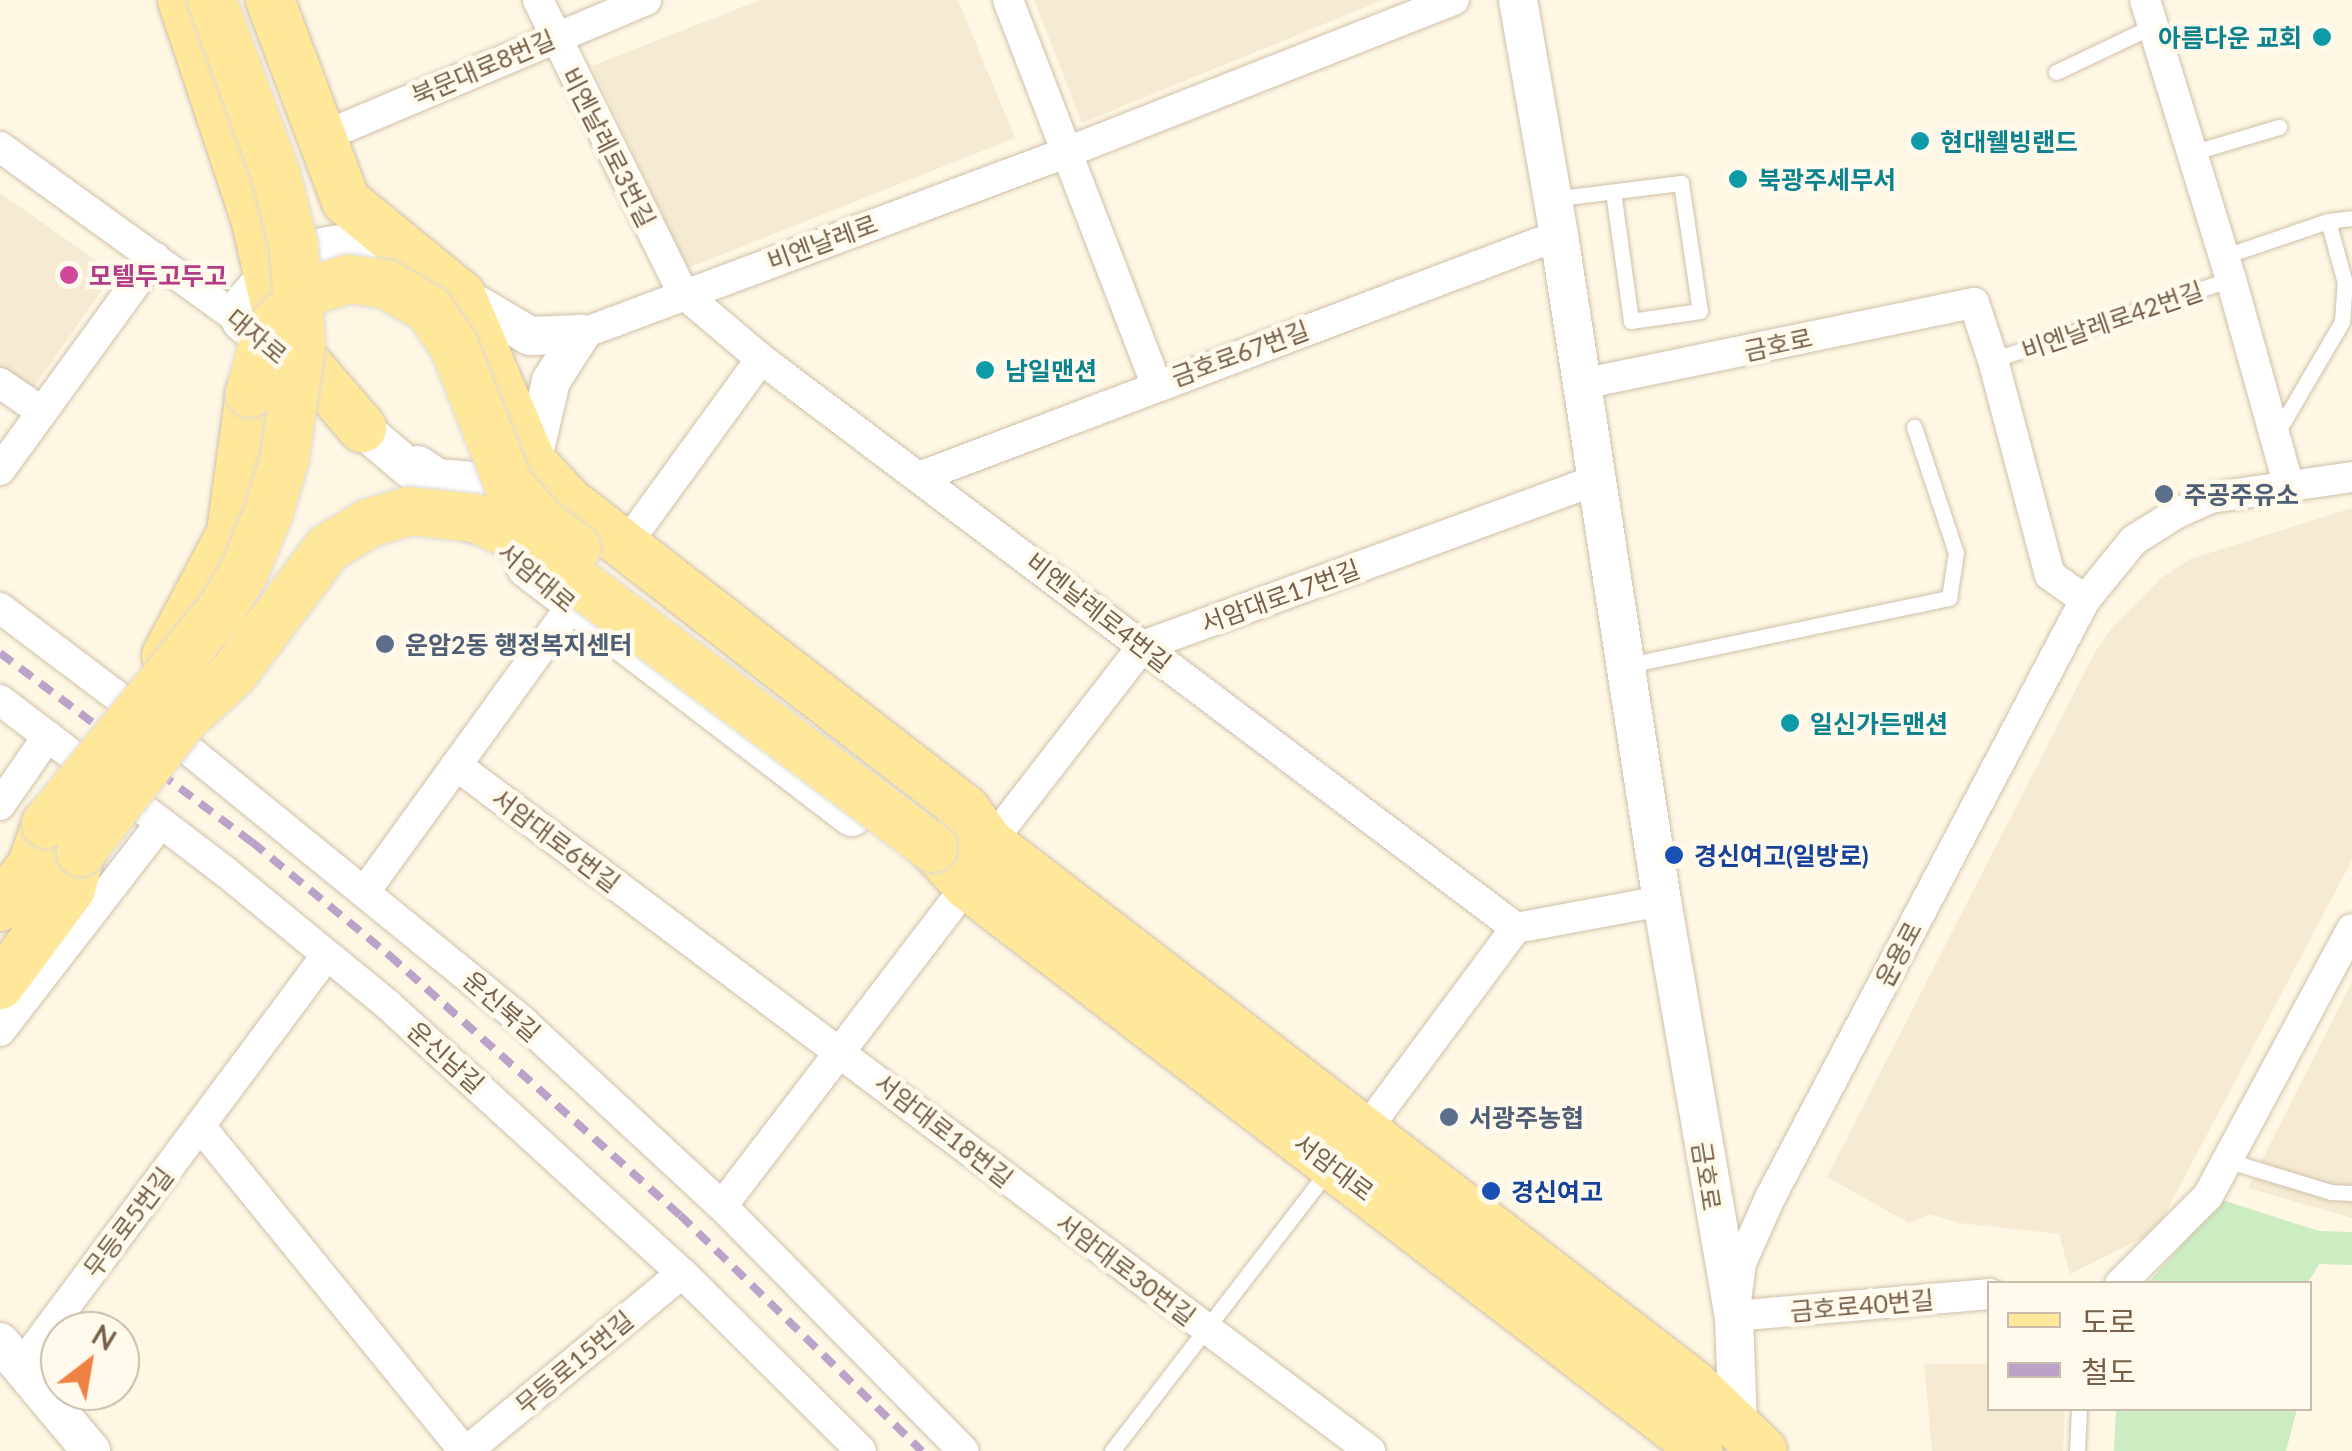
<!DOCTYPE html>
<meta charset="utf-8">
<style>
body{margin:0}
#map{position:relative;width:2352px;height:1451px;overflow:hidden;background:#fef7e4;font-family:Lato,"Noto Sans KR",sans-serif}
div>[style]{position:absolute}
.residential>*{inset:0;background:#f6ebd2}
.green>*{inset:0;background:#ccecc1}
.roads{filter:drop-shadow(0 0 2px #d0c0aa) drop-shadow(0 0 2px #d0c0aa)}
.service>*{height:15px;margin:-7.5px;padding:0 7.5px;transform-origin:7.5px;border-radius:7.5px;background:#fff}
.minor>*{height:30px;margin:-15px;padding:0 15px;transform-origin:15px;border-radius:15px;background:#fff}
.tertiary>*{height:38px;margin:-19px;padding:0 19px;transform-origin:19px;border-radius:19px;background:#fff}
.primary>*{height:48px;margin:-24px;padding:0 24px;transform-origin:24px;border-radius:24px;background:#ffe89a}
.rail>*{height:8px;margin-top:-4px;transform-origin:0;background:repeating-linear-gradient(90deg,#bca2c8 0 15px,transparent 0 25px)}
.bridges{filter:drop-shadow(0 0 2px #dfd9d3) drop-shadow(0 0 2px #dfd9d3)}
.primary-bridge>*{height:48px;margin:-24px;padding:0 24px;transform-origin:24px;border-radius:24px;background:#ffe89a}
.dots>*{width:28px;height:28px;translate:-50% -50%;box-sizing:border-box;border:5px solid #fffaec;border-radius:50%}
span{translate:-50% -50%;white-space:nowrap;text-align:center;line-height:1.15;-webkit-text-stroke:9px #fffaec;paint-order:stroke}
.culture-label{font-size:25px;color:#0d838f;font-weight:700}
.right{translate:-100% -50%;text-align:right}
.left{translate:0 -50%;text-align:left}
.street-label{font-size:25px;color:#786048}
.hotel-label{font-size:25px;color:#b23c85;font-weight:700}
.service-label{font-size:25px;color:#4e5e75;font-weight:700}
.transit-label{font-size:25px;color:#164399;font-weight:700}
.legend{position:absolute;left:1987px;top:1281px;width:325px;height:130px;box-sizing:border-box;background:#fffaec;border:2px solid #c9bcaa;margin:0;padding:12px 18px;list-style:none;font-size:30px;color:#786048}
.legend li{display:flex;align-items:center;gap:20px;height:50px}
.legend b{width:50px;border:2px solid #c9bcaa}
.north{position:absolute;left:40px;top:1311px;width:100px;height:100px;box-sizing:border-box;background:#fffaec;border:2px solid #c9bcaa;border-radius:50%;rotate:31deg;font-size:28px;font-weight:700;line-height:40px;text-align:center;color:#786048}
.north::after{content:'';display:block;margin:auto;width:35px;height:45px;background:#ef8242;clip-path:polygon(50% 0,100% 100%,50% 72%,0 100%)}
</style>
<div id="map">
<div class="residential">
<i style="clip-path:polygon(760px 0,958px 0,1015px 138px,688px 268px,592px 66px)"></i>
<i style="clip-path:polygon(1034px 0,1383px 0,1082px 123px)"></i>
<i style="clip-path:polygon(0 193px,114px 273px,32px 390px,0 367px)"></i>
<i style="clip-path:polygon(2352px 508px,2352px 860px,2156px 1231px,2070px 1274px,2059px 1234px,1959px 1223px,1930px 1214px,1909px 1223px,1827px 1177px,2095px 652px,2112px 628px,2161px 578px,2190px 559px)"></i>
<i style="clip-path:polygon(2352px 982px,2352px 1218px,2248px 1188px)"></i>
<i style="clip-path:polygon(1924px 1364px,1989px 1364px,1990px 1408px,2065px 1409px,2063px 1451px,1932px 1451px)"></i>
</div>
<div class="green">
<i style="clip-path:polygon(2222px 1200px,2319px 1231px,2352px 1232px,2352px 1265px,2319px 1264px,2308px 1283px,2147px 1284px)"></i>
<i style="clip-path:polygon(2116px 1409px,2116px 1408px,2297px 1409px,2286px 1451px,2114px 1451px)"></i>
</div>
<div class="roads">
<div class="service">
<i style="left:2056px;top:72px;width:107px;rotate:-25.4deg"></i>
<i style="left:2191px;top:153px;width:92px;rotate:-16.5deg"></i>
<i style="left:1552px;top:199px;width:130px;rotate:-7.1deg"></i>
<i style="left:1681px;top:183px;width:129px;rotate:81.6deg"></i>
<i style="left:1700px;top:311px;width:70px;rotate:171.8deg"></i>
<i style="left:1631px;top:321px;width:130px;rotate:-97.9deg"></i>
<i style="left:2225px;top:256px;width:109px;rotate:-18.8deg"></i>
<i style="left:2328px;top:221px;width:24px;rotate:-7deg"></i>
<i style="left:1993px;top:360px;width:251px;rotate:-18.8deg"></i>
<i style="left:2275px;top:436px;width:132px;rotate:-59.6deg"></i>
<i style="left:2342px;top:322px;width:39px;rotate:-86deg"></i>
<i style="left:2345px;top:283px;width:64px;rotate:-105.3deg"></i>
<i style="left:1628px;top:665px;width:328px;rotate:-11.8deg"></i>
<i style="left:1949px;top:598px;width:46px;rotate:-81.2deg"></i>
<i style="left:1956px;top:553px;width:133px;rotate:-108.4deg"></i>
<i style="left:2229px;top:1161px;width:107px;rotate:16.9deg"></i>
<i style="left:2331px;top:1192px;width:21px;rotate:3deg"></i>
<i style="left:1112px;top:1451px;width:356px;rotate:-52.4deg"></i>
<i style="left:2077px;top:1451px;width:43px;rotate:-87.3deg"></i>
</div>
<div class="minor">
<i style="left:538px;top:0;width:327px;rotate:63.7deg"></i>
<i style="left:683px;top:293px;width:102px;rotate:40.2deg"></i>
<i style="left:761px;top:359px;width:945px;rotate:37deg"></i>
<i style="left:1008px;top:0;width:412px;rotate:68.9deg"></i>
<i style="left:2145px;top:0;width:292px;rotate:72.9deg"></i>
<i style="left:2231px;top:279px;width:216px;rotate:74.4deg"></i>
<i style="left:322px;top:137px;width:352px;rotate:-22.9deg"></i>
<i style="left:0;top:147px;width:297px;rotate:35.8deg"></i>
<i style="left:581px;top:334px;width:517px;rotate:-20.5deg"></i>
<i style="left:1065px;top:153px;width:418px;rotate:-21.5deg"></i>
<i style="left:0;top:383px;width:51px;rotate:34.6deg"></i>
<i style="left:1582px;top:384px;width:400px;rotate:-11.7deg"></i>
<i style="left:1974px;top:303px;width:60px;rotate:71.6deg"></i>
<i style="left:1993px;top:360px;width:222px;rotate:75.2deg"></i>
<i style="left:2050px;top:575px;width:43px;rotate:35.5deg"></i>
<i style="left:0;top:470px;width:263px;rotate:-54deg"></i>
<i style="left:922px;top:476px;width:681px;rotate:-20.72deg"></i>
<i style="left:625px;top:546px;width:231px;rotate:-54deg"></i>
<i style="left:0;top:608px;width:244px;rotate:37deg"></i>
<i style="left:195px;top:755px;width:423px;rotate:39.1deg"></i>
<i style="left:523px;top:1022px;width:271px;rotate:42.8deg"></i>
<i style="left:722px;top:1206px;width:344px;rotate:45.4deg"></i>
<i style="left:0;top:700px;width:285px;rotate:37.3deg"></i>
<i style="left:227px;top:873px;width:207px;rotate:39.3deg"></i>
<i style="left:387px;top:1004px;width:399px;rotate:42.4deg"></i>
<i style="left:682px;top:1273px;width:252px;rotate:44.8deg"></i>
<i style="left:456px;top:765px;width:1143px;rotate:36.89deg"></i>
<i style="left:0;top:805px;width:84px;rotate:-55.2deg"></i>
<i style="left:990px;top:843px;width:249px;rotate:-52.2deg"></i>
<i style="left:1143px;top:646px;width:482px;rotate:-20.1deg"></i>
<i style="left:366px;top:890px;width:349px;rotate:-54.1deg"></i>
<i style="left:1516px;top:928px;width:148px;rotate:-10.5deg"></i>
<i style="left:0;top:1031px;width:260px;rotate:-52.3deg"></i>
<i style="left:200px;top:1126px;width:419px;rotate:50.9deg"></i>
<i style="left:1365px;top:1131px;width:253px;rotate:-53.4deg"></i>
<i style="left:722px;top:1206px;width:404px;rotate:-52.6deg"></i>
<i style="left:2120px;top:1284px;width:124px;rotate:-45deg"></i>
<i style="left:2208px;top:1196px;width:303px;rotate:-61.7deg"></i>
<i style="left:1990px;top:1294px;width:257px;rotate:175.1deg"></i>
<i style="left:1734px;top:1316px;width:53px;rotate:-82.5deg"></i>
<i style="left:1741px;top:1263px;width:73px;rotate:-65.9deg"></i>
<i style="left:1771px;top:1196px;width:674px;rotate:-62.22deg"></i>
<i style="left:2085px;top:600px;width:77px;rotate:-50.8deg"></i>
<i style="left:2134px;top:540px;width:51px;rotate:-32.1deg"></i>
<i style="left:2177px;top:513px;width:36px;rotate:-24deg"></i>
<i style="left:2210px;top:498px;width:144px;rotate:-8.4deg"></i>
<i style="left:21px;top:1366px;width:511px;rotate:-53.35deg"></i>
<i style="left:467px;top:1451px;width:279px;rotate:-39.6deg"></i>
</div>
<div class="tertiary">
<i style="left:1518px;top:0;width:239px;rotate:80.1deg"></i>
<i style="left:1559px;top:235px;width:674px;rotate:81.21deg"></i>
<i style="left:1662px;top:901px;width:421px;rotate:80.2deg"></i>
<i style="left:1734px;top:1316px;width:108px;rotate:87.9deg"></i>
<i style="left:280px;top:356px;width:52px;rotate:-138.1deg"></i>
<i style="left:241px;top:321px;width:22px;rotate:-77deg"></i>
<i style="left:246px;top:300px;width:30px;rotate:-49deg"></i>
<i style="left:266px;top:277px;width:42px;rotate:-38.2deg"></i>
<i style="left:299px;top:251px;width:42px;rotate:-9.7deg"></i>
<i style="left:340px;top:244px;width:34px;rotate:8deg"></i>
<i style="left:374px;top:249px;width:34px;rotate:23deg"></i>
<i style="left:405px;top:262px;width:145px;rotate:30.6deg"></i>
<i style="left:530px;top:336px;width:51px;rotate:-2.2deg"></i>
<i style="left:340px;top:409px;width:175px;rotate:40.6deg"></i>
<i style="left:418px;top:465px;width:23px;rotate:34deg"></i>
<i style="left:437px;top:478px;width:49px;rotate:4.7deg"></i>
<i style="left:486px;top:482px;width:50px;rotate:-23.5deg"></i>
<i style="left:532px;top:462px;width:83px;rotate:-76.8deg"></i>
<i style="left:551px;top:381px;width:56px;rotate:-57.4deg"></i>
<i style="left:526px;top:568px;width:410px;rotate:37.4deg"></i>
<i style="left:0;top:1342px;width:142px;rotate:50.1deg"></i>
</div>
<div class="primary">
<i style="left:182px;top:0;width:230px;rotate:71.5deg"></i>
<i style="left:255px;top:218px;width:120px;rotate:77deg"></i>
<i style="left:282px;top:335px;width:123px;rotate:49.3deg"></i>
<i style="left:270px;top:0;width:215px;rotate:69.3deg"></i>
<i style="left:346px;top:201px;width:149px;rotate:39.3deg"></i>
<i style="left:461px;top:295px;width:181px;rotate:67deg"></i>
<i style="left:532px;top:462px;width:54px;rotate:47.2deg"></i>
<i style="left:569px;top:502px;width:502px;rotate:37.8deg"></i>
<i style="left:966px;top:810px;width:41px;rotate:54deg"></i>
<i style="left:166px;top:656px;width:139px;rotate:-62.1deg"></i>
<i style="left:231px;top:533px;width:141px;rotate:-82.3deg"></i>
<i style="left:959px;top:831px;width:33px;rotate:21deg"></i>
<i style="left:990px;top:843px;width:886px;rotate:37.57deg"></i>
<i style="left:1692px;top:1383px;width:98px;rotate:43.8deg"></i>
<i style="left:933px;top:848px;width:50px;rotate:47.4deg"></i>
<i style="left:967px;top:885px;width:900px;rotate:37.51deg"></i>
<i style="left:1681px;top:1433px;width:25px;rotate:45deg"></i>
<i style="left:0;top:907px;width:53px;rotate:-52.7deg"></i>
<i style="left:32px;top:865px;width:43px;rotate:-71.1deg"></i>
<i style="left:0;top:985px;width:119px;rotate:-53.5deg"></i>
<i style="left:71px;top:889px;width:38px;rotate:-75deg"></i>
</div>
</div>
<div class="rail">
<i style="left:0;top:653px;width:315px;rotate:36.9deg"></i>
<i style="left:252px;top:842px;width:178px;rotate:39.5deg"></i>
<i style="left:389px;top:955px;width:390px;rotate:41.8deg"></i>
<i style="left:680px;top:1215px;width:338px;rotate:44.3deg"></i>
</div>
<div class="bridges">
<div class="primary-bridge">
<i style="left:250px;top:393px;width:62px;rotate:-75.1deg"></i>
<i style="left:266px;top:333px;width:60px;rotate:-44.3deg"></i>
<i style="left:309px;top:291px;width:42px;rotate:-16.7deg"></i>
<i style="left:349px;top:279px;width:37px;rotate:8deg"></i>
<i style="left:386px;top:284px;width:50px;rotate:30.2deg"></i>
<i style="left:429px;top:309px;width:45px;rotate:56deg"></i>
<i style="left:454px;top:346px;width:147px;rotate:68.5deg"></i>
<i style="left:508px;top:483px;width:51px;rotate:49.8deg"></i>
<i style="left:541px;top:522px;width:44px;rotate:36.6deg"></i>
<i style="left:46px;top:824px;width:278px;rotate:-50.7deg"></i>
<i style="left:222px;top:609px;width:43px;rotate:-59.3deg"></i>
<i style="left:244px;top:572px;width:65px;rotate:-67.4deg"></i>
<i style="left:269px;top:512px;width:56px;rotate:-73.5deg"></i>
<i style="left:285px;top:458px;width:117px;rotate:-82.1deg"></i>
<i style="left:301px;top:342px;width:96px;rotate:-94.2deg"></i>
<i style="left:294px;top:246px;width:73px;rotate:-104.2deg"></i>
<i style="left:276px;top:175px;width:186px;rotate:-110.1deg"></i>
<i style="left:81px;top:852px;width:168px;rotate:-52.2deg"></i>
<i style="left:184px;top:719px;width:67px;rotate:-42.6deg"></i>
<i style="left:233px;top:674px;width:158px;rotate:-53deg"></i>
<i style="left:328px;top:548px;width:48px;rotate:-31.4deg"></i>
<i style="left:369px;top:523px;width:42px;rotate:-16.7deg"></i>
<i style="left:409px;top:511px;width:67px;rotate:6deg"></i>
<i style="left:476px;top:518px;width:50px;rotate:25deg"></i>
<i style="left:521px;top:539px;width:515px;rotate:36.87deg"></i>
</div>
</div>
<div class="dots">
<i style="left:2322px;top:37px;background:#0f9aa8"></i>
<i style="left:1920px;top:141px;background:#0f9aa8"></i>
<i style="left:1738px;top:179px;background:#0f9aa8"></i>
<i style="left:69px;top:275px;background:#d1479c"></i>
<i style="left:985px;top:370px;background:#0f9aa8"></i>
<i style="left:2164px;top:494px;background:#5c6f8a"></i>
<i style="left:385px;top:644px;background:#5c6f8a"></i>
<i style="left:1790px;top:723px;background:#0f9aa8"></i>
<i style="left:1674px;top:855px;background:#1a4fb4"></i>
<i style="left:1449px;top:1117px;background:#5c6f8a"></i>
<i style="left:1491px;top:1191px;background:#1a4fb4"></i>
</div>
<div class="culture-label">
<span class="right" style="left:2302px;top:37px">아름다운 교회</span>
<span class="left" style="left:1940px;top:141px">현대웰빙랜드</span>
<span class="left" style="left:1758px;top:179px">북광주세무서</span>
<span class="left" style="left:1005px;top:370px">남일맨션</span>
<span class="left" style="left:1810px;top:723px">일신가든맨션</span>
</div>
<div class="street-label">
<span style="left:483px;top:67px;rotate:-23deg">북문대로8번길</span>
<span style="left:609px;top:147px;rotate:63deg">비엔날레로3번길</span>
<span style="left:822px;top:242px;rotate:-20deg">비엔날레로</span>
<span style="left:2112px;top:320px;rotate:-19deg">비엔날레로42번길</span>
<span style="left:257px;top:336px;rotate:40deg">대자로</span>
<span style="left:1778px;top:344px;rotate:-12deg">금호로</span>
<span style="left:1240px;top:353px;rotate:-20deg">금호로67번길</span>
<span style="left:537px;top:577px;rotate:40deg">서암대로</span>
<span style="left:1280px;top:596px;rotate:-20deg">서암대로17번길</span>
<span style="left:1099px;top:612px;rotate:38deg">비엔날레로4번길</span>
<span style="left:556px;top:840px;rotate:37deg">서암대로6번길</span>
<span style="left:1898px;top:954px;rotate:-62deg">운용로</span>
<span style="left:502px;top:1006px;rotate:41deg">운신북길</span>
<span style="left:446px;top:1057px;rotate:42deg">운신남길</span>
<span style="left:944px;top:1130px;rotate:38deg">서암대로18번길</span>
<span style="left:1334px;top:1167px;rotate:37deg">서암대로</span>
<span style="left:1707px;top:1176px;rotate:81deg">금호로</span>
<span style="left:128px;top:1222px;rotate:-53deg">무등로5번길</span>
<span style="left:1126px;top:1269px;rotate:37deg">서암대로30번길</span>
<span style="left:1862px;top:1305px;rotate:-5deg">금호로40번길</span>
<span style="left:574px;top:1362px;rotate:-40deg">무등로15번길</span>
</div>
<div class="hotel-label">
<span class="left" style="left:89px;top:275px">모텔두고두고</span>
</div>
<div class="service-label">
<span class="left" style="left:2184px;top:494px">주공주유소</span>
<span class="left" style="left:405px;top:644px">운암2동 행정복지센터</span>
<span class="left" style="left:1469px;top:1117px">서광주농협</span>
</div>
<div class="transit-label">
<span class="left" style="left:1694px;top:855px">경신여고(일방로)</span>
<span class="left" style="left:1511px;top:1191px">경신여고</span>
</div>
<ul class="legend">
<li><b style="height:12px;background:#ffe89a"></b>도로</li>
<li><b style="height:12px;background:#bca2c8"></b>철도</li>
</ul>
<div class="north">N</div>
</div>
